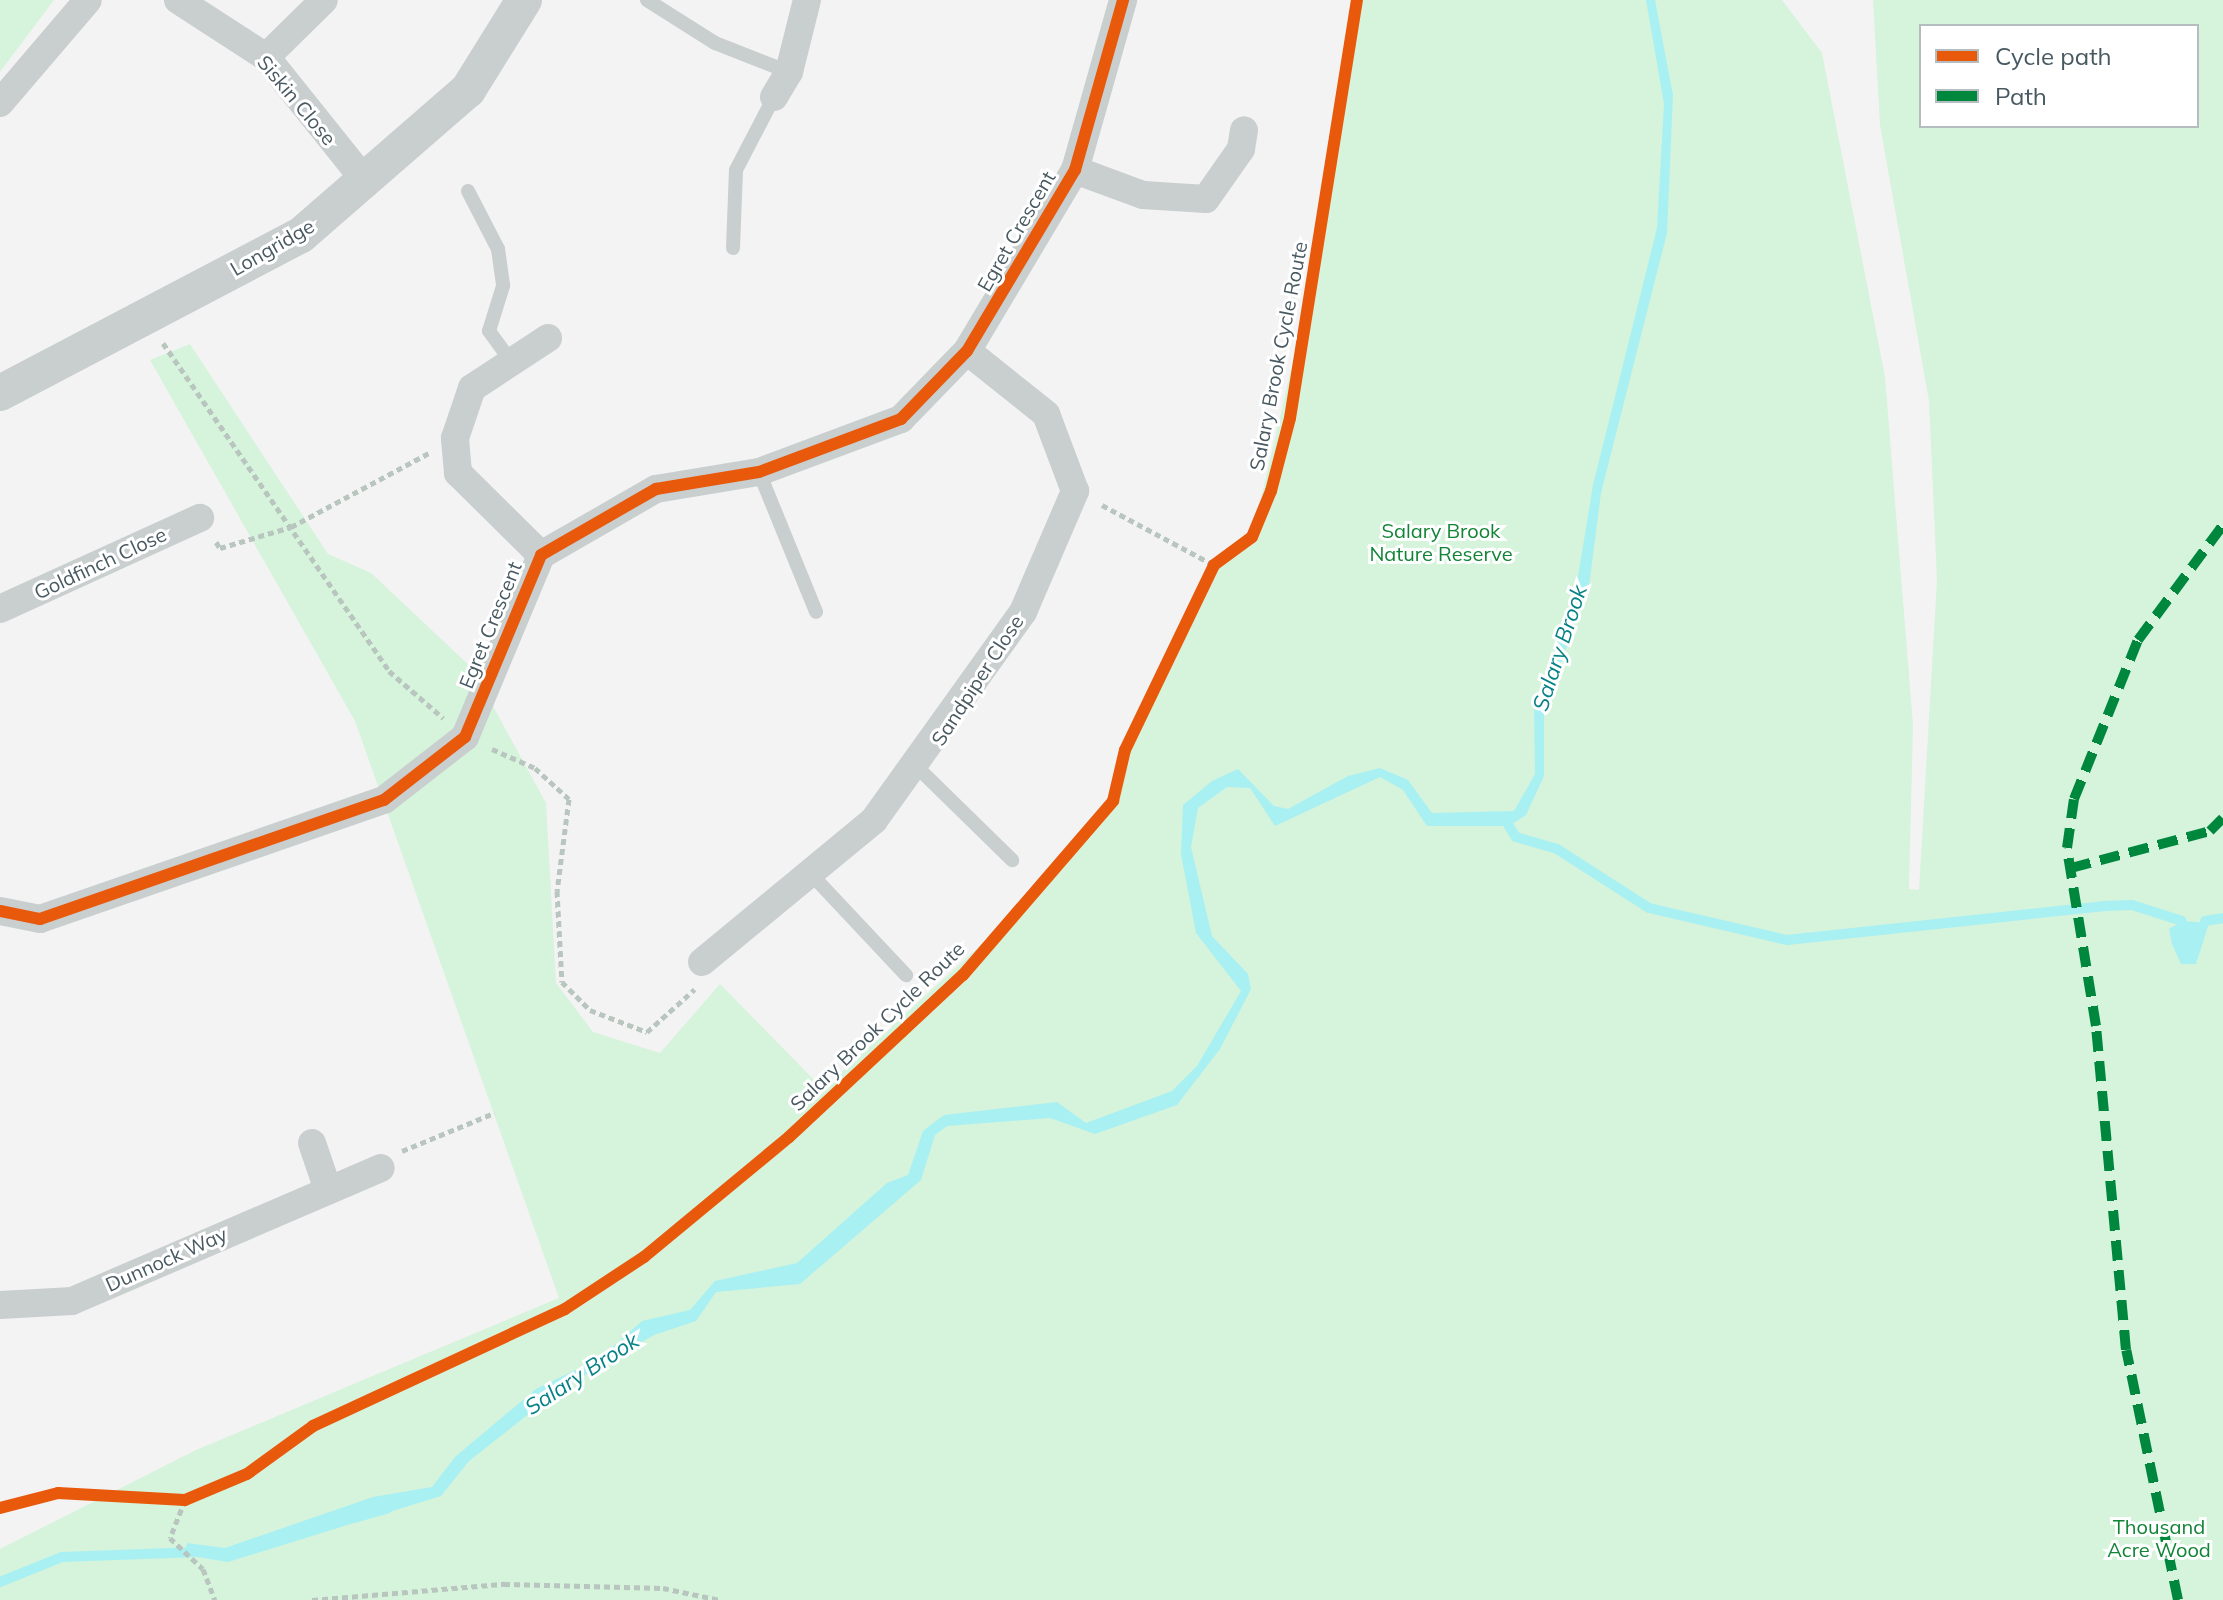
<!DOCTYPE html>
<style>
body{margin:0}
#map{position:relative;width:2223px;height:1600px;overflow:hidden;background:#f3f3f3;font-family:Mulish,sans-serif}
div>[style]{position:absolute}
.green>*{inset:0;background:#d6f3dc}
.water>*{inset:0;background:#a9f0f3}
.stream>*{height:10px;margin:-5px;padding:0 5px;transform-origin:5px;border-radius:5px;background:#a9f0f3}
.path>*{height:5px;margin-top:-2.5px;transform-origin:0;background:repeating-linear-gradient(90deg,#b8c6bf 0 6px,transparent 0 10px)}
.service>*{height:14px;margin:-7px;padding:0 7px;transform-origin:7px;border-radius:7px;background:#c9cecf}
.minor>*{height:28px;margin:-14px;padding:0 14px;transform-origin:14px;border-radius:14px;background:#c9cecf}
.tertiary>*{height:36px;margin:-18px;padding:0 18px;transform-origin:18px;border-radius:18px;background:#c9cecf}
.quiet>*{height:10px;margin-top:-5px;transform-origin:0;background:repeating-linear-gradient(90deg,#00873e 0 20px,transparent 0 30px)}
.cycleway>*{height:12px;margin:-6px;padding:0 6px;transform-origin:6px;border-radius:6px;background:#e8590c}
span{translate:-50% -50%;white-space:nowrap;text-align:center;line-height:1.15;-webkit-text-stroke:6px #fff;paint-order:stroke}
.street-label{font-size:20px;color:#485961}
.park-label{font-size:20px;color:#118436}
.water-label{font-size:22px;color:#068287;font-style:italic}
.legend{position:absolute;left:1919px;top:24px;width:280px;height:104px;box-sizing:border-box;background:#fff;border:2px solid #b6bdc0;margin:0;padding:10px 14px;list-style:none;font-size:24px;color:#485961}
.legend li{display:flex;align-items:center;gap:16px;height:40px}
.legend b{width:40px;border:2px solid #b6bdc0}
</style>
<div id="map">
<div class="green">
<i style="clip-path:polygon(0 0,54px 0,0 72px)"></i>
<i style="clip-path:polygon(evenodd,1357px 0,1782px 0,1822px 53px,1885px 377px,1913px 725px,1909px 889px,1919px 890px,1937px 580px,1929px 401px,1880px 125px,1873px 0,2223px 0,2223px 1600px,0 1600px,0 1549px,196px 1450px,559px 1298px,355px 721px,150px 360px,190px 344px,328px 554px,371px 573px,472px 668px,546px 803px,556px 983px,593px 1032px,660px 1053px,720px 984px,823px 1089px,1019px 910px,1113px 801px,1125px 750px,1214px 565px,1252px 537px,1319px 249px,1357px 0,1921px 26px,2197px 26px,2197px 126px,1921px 126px,1921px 26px)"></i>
</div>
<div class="water">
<i style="clip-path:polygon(1646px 0,1655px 0,1673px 95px,1667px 233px,1601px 493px,1589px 586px,1544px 708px,1544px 776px,1526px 815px,1509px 826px,1427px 826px,1403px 790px,1380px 777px,1275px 826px,1250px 788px,1227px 787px,1198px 808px,1191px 847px,1212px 936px,1248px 974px,1251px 989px,1220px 1049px,1177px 1105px,1095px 1134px,1050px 1118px,947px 1126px,935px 1135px,921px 1180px,800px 1284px,716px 1292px,696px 1321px,654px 1335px,559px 1390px,469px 1461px,441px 1496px,228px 1562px,185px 1555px,187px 1543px,225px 1548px,373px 1497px,432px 1487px,455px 1457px,536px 1389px,600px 1358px,642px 1321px,690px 1310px,715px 1281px,797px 1263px,887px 1183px,908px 1175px,923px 1131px,944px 1115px,1057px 1102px,1086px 1123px,1172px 1091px,1197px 1066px,1241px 991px,1196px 933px,1181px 854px,1183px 805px,1212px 781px,1238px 769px,1274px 806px,1288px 809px,1348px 776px,1380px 768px,1408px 780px,1432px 813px,1514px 811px,1535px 774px,1534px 709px,1577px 583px,1593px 485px,1657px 228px,1664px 104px)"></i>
<i style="clip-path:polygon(2183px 921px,2209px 923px,2196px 964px,2181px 964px,2172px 944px,2169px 929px)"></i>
</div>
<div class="stream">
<i style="left:1509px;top:826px;width:13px;rotate:58deg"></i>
<i style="left:1516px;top:837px;width:43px;rotate:16.3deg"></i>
<i style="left:1557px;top:849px;width:109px;rotate:32.7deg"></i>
<i style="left:1649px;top:908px;width:142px;rotate:13.1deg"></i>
<i style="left:1787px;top:940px;width:320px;rotate:-6.1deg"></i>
<i style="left:2105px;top:906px;width:27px;rotate:-2deg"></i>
<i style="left:2132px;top:905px;width:52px;rotate:17.7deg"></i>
<i style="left:2205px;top:921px;width:18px;rotate:-9deg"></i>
<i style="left:354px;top:1518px;width:35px;rotate:-16deg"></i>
<i style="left:0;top:1582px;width:67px;rotate:-22deg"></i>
<i style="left:62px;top:1557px;width:137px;rotate:-2.1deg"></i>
</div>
<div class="path">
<i style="left:163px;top:343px;width:398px;rotate:55.4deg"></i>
<i style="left:389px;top:671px;width:72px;rotate:41deg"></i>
<i style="left:1102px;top:505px;width:127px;rotate:28.2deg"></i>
<i style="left:216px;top:542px;width:7px;rotate:56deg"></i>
<i style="left:220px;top:548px;width:74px;rotate:-16.5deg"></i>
<i style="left:291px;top:527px;width:157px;rotate:-28.2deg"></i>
<i style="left:492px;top:749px;width:47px;rotate:23.8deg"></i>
<i style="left:535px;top:768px;width:46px;rotate:42.4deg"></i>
<i style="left:569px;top:799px;width:93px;rotate:97.4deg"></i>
<i style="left:557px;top:891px;width:91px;rotate:86.9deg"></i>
<i style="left:562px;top:982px;width:40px;rotate:45deg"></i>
<i style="left:590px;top:1010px;width:61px;rotate:21.1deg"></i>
<i style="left:647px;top:1032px;width:64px;rotate:-41.9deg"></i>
<i style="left:402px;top:1151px;width:100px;rotate:-22.4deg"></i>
<i style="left:185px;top:1500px;width:41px;rotate:111.5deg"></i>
<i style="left:170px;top:1538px;width:45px;rotate:43.2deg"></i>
<i style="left:203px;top:1569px;width:33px;rotate:69deg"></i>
<i style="left:312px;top:1600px;width:193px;rotate:-4.8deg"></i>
<i style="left:504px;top:1584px;width:159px;rotate:1.4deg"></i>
<i style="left:663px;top:1588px;width:58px;rotate:11.9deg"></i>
</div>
<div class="service">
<i style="left:647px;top:0;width:80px;rotate:32.3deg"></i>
<i style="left:715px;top:43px;width:79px;rotate:21.4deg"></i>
<i style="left:468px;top:191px;width:65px;rotate:62.7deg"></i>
<i style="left:498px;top:249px;width:37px;rotate:82deg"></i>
<i style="left:503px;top:286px;width:47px;rotate:107.3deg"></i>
<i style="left:489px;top:331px;width:34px;rotate:54deg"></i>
<i style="left:733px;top:248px;width:78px;rotate:-87.8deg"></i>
<i style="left:736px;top:170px;width:82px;rotate:-62.5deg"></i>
<i style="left:759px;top:472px;width:151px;rotate:67.8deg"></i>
<i style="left:918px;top:768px;width:132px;rotate:44.4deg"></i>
<i style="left:811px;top:874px;width:139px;rotate:46.8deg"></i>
</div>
<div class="minor">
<i style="left:178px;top:0;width:105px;rotate:32.9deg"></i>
<i style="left:266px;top:57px;width:161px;rotate:51.3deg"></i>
<i style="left:266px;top:57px;width:81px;rotate:-44.5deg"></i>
<i style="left:774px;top:97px;width:29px;rotate:-59deg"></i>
<i style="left:789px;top:72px;width:74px;rotate:-76deg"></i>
<i style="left:0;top:103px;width:135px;rotate:-49.5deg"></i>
<i style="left:1075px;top:170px;width:72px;rotate:20.2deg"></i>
<i style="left:1143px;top:195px;width:63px;rotate:3.6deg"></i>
<i style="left:1206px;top:199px;width:61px;rotate:-55deg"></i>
<i style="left:1241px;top:149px;width:19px;rotate:-81deg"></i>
<i style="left:541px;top:555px;width:117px;rotate:-135.3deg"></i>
<i style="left:458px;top:473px;width:35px;rotate:-95deg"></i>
<i style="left:455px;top:438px;width:53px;rotate:-71.2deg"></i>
<i style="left:472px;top:388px;width:91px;rotate:-33.3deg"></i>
<i style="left:0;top:609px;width:220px;rotate:-24.5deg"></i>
<i style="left:0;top:911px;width:41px;rotate:11.3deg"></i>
<i style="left:40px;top:919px;width:364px;rotate:-19.1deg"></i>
<i style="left:384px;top:800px;width:103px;rotate:-37.9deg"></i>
<i style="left:465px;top:737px;width:197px;rotate:-67.3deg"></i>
<i style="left:541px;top:555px;width:133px;rotate:-29.9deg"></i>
<i style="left:656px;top:489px;width:104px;rotate:-9.4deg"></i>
<i style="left:759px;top:472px;width:152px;rotate:-20.5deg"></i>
<i style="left:901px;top:419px;width:95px;rotate:-45.9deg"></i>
<i style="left:967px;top:351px;width:211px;rotate:-59.2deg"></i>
<i style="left:1075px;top:170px;width:177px;rotate:-74.2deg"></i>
<i style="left:702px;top:962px;width:223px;rotate:-39.5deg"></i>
<i style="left:874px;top:820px;width:256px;rotate:-54.4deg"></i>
<i style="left:1023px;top:612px;width:132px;rotate:-66.7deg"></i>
<i style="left:1075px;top:491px;width:82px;rotate:-110.6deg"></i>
<i style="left:1046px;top:414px;width:101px;rotate:-141.4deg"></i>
<i style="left:312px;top:1143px;width:50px;rotate:71.2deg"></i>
<i style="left:0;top:1305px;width:72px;rotate:-3.2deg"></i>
<i style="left:72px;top:1301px;width:336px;rotate:-23.3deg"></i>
</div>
<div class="tertiary">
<i style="left:0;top:393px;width:340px;rotate:-27.7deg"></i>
<i style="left:301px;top:235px;width:221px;rotate:-41deg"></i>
<i style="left:468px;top:90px;width:106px;rotate:-58.1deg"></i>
</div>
<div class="quiet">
<i style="left:2071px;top:868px;width:144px;rotate:-14.9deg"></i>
<i style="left:2210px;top:831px;width:18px;rotate:-45deg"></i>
<i style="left:2178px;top:1600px;width:255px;rotate:-101.7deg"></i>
<i style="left:2126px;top:1350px;width:325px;rotate:-95.3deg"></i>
<i style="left:2096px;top:1026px;width:180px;rotate:-99.3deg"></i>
<i style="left:2067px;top:848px;width:49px;rotate:-81.9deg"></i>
<i style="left:2074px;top:799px;width:171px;rotate:-68.1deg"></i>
<i style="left:2138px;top:640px;width:143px;rotate:-53.5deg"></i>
</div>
<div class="cycleway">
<i style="left:0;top:911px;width:41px;rotate:11.3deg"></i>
<i style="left:40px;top:919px;width:364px;rotate:-19.1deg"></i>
<i style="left:384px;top:800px;width:103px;rotate:-37.9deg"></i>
<i style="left:465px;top:737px;width:197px;rotate:-67.3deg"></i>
<i style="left:541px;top:555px;width:133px;rotate:-29.9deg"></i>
<i style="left:656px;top:489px;width:104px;rotate:-9.4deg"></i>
<i style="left:759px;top:472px;width:152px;rotate:-20.5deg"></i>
<i style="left:901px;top:419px;width:95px;rotate:-45.9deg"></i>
<i style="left:967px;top:351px;width:211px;rotate:-59.2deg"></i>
<i style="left:1075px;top:170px;width:177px;rotate:-74.2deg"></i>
<i style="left:0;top:1508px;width:60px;rotate:-14.5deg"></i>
<i style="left:58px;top:1493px;width:127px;rotate:3.2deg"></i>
<i style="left:185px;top:1500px;width:67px;rotate:-22.8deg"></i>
<i style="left:247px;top:1474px;width:82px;rotate:-36deg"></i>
<i style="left:313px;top:1426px;width:278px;rotate:-24.9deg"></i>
<i style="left:565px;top:1309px;width:95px;rotate:-33.4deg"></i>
<i style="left:644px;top:1257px;width:188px;rotate:-39.6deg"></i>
<i style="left:789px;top:1137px;width:238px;rotate:-43deg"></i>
<i style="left:963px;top:975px;width:230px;rotate:-49.2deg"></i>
<i style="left:1113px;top:801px;width:52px;rotate:-76.8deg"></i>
<i style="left:1125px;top:750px;width:205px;rotate:-64.3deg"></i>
<i style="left:1214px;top:565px;width:47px;rotate:-36.4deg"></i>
<i style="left:1252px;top:537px;width:50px;rotate:-67.6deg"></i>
<i style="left:1271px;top:491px;width:75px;rotate:-75.4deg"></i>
<i style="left:1290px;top:418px;width:423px;rotate:-80.9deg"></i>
</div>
<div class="street-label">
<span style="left:297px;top:100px;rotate:50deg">Siskin Close</span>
<span style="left:1016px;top:231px;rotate:-60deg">Egret Crescent</span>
<span style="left:272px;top:247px;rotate:-30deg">Longridge</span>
<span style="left:1278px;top:356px;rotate:-79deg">Salary Brook Cycle Route</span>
<span style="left:100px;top:563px;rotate:-25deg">Goldfinch Close</span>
<span style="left:490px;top:625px;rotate:-68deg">Egret Crescent</span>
<span style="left:977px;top:680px;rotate:-57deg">Sandpiper Close</span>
<span style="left:877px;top:1026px;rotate:-44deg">Salary Brook Cycle Route</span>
<span style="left:166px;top:1259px;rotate:-24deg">Dunnock Way</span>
</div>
<div class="park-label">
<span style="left:1441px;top:542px">Salary Brook<br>Nature Reserve</span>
<span style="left:2159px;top:1538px">Thousand<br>Acre Wood</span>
</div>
<div class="water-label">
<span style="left:1560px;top:648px;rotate:-72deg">Salary Brook</span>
<span style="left:582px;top:1374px;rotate:-33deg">Salary Brook</span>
</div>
<ul class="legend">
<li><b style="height:10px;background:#e8590c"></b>Cycle path</li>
<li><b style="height:10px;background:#00873e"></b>Path</li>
</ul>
</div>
